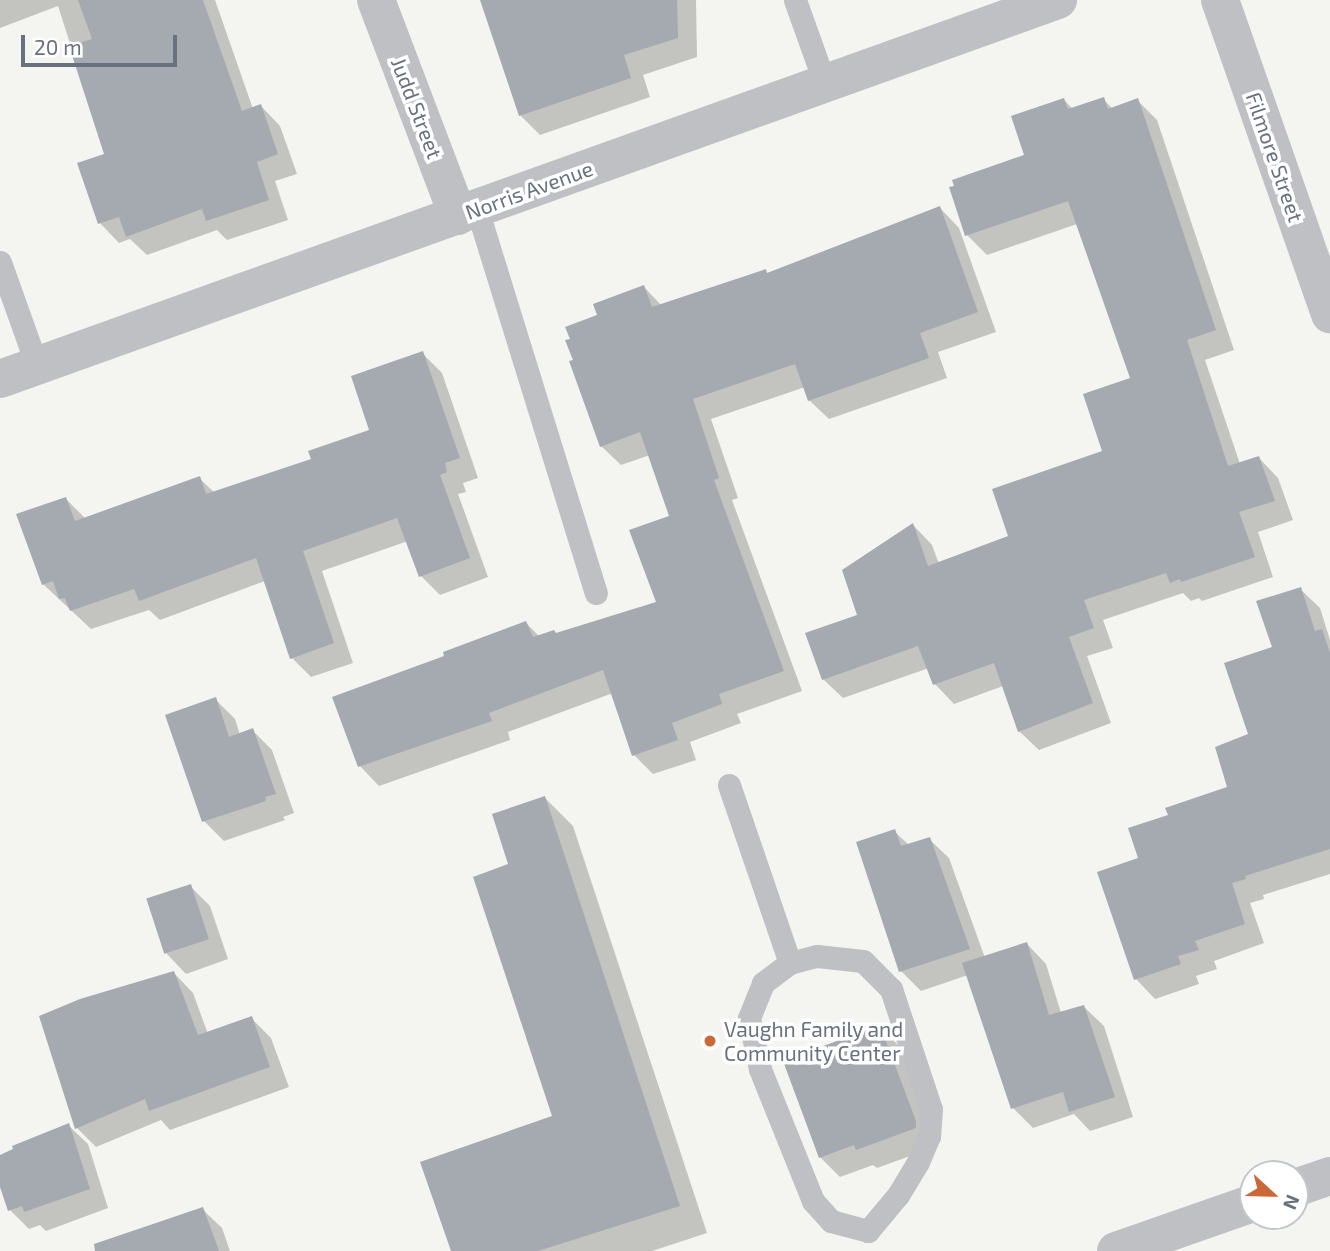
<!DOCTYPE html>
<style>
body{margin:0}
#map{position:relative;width:1330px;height:1251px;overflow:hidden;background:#f4f4f1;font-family:"Exo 2",sans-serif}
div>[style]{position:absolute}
.shadow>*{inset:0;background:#0003}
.building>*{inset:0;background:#a5aab0;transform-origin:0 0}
.service>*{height:23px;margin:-11.5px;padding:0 11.5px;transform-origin:11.5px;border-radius:11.5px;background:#bec0c4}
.minor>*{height:38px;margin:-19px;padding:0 19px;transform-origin:19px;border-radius:19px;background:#bec0c4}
.dots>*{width:19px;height:19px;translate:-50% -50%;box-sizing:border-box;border:4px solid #fff;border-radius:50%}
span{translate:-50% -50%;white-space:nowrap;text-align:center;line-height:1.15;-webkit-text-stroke:7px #fff;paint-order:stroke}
.street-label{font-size:21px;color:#67727e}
.poi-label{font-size:21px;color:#67727e}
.left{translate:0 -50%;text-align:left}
.north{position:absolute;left:1239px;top:1160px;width:70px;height:70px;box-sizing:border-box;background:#fff;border:2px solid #c2c7cb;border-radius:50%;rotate:112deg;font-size:19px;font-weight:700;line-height:28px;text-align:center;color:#67727e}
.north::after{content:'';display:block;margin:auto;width:24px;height:32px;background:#cc6738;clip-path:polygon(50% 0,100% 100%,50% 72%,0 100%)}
.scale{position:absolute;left:21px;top:35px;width:156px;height:32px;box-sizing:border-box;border:4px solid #67727e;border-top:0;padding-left:9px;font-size:21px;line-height:24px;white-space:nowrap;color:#67727e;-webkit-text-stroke:5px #fff;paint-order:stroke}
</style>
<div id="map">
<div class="shadow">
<i style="clip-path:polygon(0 0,215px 0,253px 109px,261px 106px,280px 126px,297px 174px,275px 181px,288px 220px,227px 240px,217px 230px,147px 255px,130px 239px,119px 243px,100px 223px,106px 155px,58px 6px,0 28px)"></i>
<i style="clip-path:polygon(481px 0,696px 0,697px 57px,643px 75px,650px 97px,540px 135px,520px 115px)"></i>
<i style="clip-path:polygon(1103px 99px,1113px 109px,1137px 100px,1157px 120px,1234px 350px,1205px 360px,1240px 464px,1259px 458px,1278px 478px,1293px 520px,1258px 532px,1273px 577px,1202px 601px,1199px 598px,1191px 601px,1183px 593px,1103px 620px,1113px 648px,1087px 656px,1111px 723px,1039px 750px,1019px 731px,1003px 686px,954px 704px,935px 684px,929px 668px,843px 698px,823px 679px,913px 525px,932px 545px,939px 564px,1011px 537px,1104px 452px,1132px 379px,1077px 224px,987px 255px,967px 235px,1027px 156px,1064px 100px,1073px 109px)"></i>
<i style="clip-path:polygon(940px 208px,959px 228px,996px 332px,938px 352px,947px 378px,829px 419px,809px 400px,805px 387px,711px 419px,738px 498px,732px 500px,802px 691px,737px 714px,741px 723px,690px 742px,696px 760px,653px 774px,634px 755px,613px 693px,508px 732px,510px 740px,379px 786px,360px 766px,447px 657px,526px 623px,540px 637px,557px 635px,658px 603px,671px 517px,650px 455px,621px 465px,601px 446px,575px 361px,599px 316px,644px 287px,662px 306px,765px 271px,768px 274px)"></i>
<i style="clip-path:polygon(422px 353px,442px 373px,478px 478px,463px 483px,466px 492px,458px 494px,488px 577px,440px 595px,421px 576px,408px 541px,322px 571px,353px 663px,311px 677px,292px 658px,265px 581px,160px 620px,149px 610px,91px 629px,43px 584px,66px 499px,86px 519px,199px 478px,215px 493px,313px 460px,372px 431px)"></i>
<i style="clip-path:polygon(1300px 589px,1320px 608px,1330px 640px,1330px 874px,1263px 895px,1264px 899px,1250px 903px,1264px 943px,1214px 961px,1217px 969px,1196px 976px,1199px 984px,1155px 999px,1136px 979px,1140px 860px,1170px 816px,1229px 789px,1250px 735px,1274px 648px)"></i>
<i style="clip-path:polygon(215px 699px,235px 719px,240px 735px,253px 731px,272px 750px,294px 813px,283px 817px,285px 820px,224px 841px,204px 821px)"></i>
<i style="clip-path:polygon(545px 798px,573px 826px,707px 1233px,652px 1251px,453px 1251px,554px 1117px,511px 865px)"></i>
<i style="clip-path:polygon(894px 831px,909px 845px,929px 839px,949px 858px,985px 958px,1027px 944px,1046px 964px,1061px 1013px,1084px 1007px,1104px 1026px,1133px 1117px,1090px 1131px,1074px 1114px,1033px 1128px,1013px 1108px,968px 975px,921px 991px,901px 971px)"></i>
<i style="clip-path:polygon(190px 886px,210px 906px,228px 959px,186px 974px,167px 954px,148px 900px)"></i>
<i style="clip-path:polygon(174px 973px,193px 993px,208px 1034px,251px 1018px,271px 1038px,289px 1087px,170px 1130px,161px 1120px,96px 1147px,77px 1128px)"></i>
<i style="clip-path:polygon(880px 1027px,899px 1046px,935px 1147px,877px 1168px,873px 1165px,840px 1177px,820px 1157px)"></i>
<i style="clip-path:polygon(68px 1125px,88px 1144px,108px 1208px,46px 1231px,40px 1225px,29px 1229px,10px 1210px,0 1181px,0 1162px)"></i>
<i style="clip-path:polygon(202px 1209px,222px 1228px,230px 1251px,146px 1251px)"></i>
</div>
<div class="building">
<i style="clip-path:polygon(78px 0,203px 0,242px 111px,261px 104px,278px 154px,257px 162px,269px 200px,206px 221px,202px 209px,126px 237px,119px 217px,98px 224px,77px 163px,104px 154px,69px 46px,92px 39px)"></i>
<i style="clip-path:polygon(480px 0,677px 0,678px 38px,624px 55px,631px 78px,519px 116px)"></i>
<i style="clip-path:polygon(1104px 97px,1108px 109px,1138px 98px,1216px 330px,1187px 340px,1228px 466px,1259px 456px,1275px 501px,1239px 512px,1255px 557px,1181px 582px,1180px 579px,1170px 583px,1166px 573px,1084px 600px,1094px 628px,1069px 637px,1093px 703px,1018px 732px,994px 663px,933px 685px,918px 646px,822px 680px,805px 633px,857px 615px,842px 570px,913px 523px,928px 566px,1008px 536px,992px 489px,1102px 451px,1083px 394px,1130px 378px,1068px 201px,965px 236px,949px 187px,954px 186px,952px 180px,1024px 155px,1011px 116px,1064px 98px,1068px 109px)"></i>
<i style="clip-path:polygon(940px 206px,978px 312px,920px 333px,929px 358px,808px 401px,795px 364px,693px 399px,719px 478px,714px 480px,784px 671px,719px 694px,722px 704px,672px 723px,678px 740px,632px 756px,603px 670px,489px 713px,492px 721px,358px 767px,332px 697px,444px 656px,443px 652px,526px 621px,533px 637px,554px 630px,556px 633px,656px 602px,629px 530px,669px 516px,640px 432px,600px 447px,569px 361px,573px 360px,565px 340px,570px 339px,565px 327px,597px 315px,593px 304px,644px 285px,652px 307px,766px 269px,767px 273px)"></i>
<i style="clip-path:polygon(423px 351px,460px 458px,445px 463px,447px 472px,440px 475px,470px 558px,419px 577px,397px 518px,303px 551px,334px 643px,290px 659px,256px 558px,139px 601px,134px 589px,70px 611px,65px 598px,59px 599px,53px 581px,42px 585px,16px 514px,66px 497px,75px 521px,200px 476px,206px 494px,311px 459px,308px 451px,369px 430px,351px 376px)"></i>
<i style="clip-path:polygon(1301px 587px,1315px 631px,1322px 629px,1330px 653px,1330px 849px,1245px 876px,1246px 879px,1232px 883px,1245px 924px,1195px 941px,1199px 950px,1178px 956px,1181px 964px,1134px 980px,1097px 872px,1138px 858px,1128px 828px,1168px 815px,1165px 808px,1227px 787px,1215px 747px,1248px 734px,1224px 663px,1272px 647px,1256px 601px)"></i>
<i style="clip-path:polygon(216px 697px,229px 737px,253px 728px,276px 794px,265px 797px,266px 801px,202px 822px,165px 715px)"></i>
<i style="clip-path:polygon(545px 796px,680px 1206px,538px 1251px,451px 1251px,420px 1162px,552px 1116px,473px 877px,508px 864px,492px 814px)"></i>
<i style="clip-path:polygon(895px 829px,901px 846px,930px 837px,970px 949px,899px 972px,856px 842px)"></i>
<i style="left:191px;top:884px;width:58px;height:47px;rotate:72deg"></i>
<i style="clip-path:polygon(1027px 942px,1049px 1015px,1084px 1005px,1115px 1097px,1069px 1112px,1063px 1092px,1011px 1109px,962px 963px)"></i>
<i style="clip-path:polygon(174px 971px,198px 1035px,252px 1016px,270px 1067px,149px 1111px,145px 1099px,75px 1129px,39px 1016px,80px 999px)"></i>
<i style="clip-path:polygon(880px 1025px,916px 1121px,916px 1128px,856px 1150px,854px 1145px,819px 1158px,783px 1061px)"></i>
<i style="clip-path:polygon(69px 1123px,90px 1189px,24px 1212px,22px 1206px,8px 1211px,0 1187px,0 1155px,13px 1149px,12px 1146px)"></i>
<i style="clip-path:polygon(203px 1207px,219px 1251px,95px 1251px,94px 1244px)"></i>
</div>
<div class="service">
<i style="left:795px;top:0;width:89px;rotate:70.3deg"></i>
<i style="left:477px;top:209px;width:402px;rotate:72.8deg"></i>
<i style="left:0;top:262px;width:110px;rotate:70.4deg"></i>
<i style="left:729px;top:785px;width:188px;rotate:71.1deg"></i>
<i style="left:817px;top:956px;width:46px;rotate:6.2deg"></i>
<i style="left:863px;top:961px;width:40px;rotate:45deg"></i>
<i style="left:891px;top:989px;width:126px;rotate:71.6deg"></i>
<i style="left:931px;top:1109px;width:27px;rotate:94deg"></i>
<i style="left:929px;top:1136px;width:28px;rotate:113deg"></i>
<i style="left:918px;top:1162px;width:39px;rotate:121deg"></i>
<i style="left:898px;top:1195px;width:47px;rotate:129.8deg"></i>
<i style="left:868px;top:1231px;width:38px;rotate:-165deg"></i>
<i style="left:831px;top:1221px;width:27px;rotate:-132deg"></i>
<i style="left:813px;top:1201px;width:142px;rotate:-111.9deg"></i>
<i style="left:760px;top:1069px;width:52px;rotate:-102.2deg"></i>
<i style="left:749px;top:1018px;width:38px;rotate:-68deg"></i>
<i style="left:763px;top:983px;width:34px;rotate:-37deg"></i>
<i style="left:790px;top:963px;width:28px;rotate:-15deg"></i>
</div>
<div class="minor">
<i style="left:376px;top:0;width:231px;rotate:69.2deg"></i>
<i style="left:1220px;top:0;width:333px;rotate:70.7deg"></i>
<i style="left:0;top:379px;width:1124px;rotate:-19.71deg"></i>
<i style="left:1295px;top:1188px;width:37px;rotate:-19deg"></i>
<i style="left:1116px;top:1251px;width:145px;rotate:-19.3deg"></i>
</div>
<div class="dots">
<i style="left:710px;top:1041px;background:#cc6738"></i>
</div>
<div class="street-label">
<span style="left:417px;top:108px;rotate:69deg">Judd Street</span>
<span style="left:1275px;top:157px;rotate:71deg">Filmore Street</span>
<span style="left:529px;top:190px;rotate:-20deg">Norris Avenue</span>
</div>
<div class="poi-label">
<span class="left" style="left:724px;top:1041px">Vaughn Family and<br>Community Center</span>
</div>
<div class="north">N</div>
<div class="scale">20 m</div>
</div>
